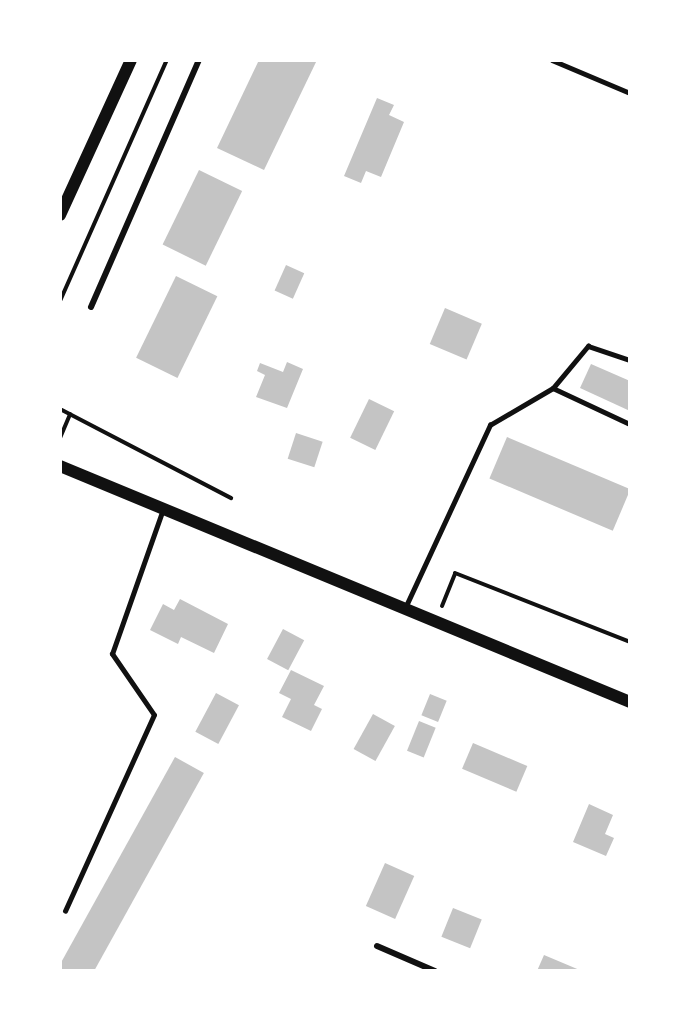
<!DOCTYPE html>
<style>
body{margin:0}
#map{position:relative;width:690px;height:1031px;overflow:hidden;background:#fff;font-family:"DM Sans",sans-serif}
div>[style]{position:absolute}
.building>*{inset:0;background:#c4c4c4;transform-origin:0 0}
.path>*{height:4px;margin:-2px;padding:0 2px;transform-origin:2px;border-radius:2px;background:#111}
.service>*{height:4.5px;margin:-2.25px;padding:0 2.25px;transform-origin:2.25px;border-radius:2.25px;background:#111}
.minor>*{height:6px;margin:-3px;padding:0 3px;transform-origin:3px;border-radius:3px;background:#111}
.secondary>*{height:12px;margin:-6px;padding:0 6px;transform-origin:6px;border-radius:6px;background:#111}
span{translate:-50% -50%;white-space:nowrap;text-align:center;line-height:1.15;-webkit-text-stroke:6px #fff;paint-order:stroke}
.frame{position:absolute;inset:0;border:62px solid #fff;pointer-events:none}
</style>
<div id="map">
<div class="building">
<i style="clip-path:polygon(259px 60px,317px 60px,264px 170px,217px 148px)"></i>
<i style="clip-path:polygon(377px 98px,394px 105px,389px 115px,404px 122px,381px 177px,366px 171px,361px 183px,344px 176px)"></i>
<i style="left:199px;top:170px;width:48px;height:83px;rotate:26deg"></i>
<i style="left:286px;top:265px;width:20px;height:28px;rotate:24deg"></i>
<i style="left:176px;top:276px;width:46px;height:91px;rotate:26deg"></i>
<i style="left:445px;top:308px;width:40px;height:39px;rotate:23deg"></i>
<i style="clip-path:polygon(287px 362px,303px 369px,287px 408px,256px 397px,265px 375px,257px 371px,260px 363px,283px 372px)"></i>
<i style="clip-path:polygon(591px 364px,630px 381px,630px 411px,580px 388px)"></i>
<i style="left:369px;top:399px;width:28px;height:43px;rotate:26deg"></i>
<i style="left:296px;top:433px;width:28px;height:27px;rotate:18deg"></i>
<i style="left:507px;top:437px;width:134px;height:45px;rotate:23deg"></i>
<i style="clip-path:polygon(180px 599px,228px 624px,214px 653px,181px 637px,178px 644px,150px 630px,163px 604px,174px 610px)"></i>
<i style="left:283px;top:629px;width:24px;height:34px;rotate:28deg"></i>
<i style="clip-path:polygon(291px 670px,324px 686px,314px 705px,322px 709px,311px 731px,282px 717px,291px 699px,279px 693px)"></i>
<i style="left:216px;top:693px;width:26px;height:44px;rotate:28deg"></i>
<i style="left:430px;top:694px;width:18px;height:23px;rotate:22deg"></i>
<i style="left:373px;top:714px;width:25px;height:40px;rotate:29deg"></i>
<i style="left:419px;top:721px;width:18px;height:32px;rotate:22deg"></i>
<i style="left:473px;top:743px;width:59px;height:28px;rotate:23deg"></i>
<i style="left:175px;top:757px;width:33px;height:241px;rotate:29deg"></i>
<i style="clip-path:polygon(589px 804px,613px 815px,605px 834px,614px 838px,606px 856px,573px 842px)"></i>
<i style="left:385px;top:863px;width:32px;height:47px;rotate:24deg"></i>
<i style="left:453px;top:908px;width:31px;height:31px;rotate:22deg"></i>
<i style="clip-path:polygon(544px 955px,582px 971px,537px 971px)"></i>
</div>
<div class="path">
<i style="left:60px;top:301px;width:264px;rotate:-66.1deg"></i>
<i style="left:60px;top:409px;width:193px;rotate:27.5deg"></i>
<i style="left:60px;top:438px;width:26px;rotate:-67deg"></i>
<i style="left:442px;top:606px;width:35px;rotate:-68deg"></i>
<i style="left:455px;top:573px;width:188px;rotate:21.5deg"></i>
</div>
<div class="service">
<i style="left:552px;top:60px;width:85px;rotate:22.9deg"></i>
<i style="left:553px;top:388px;width:85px;rotate:25.1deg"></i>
<i style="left:405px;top:608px;width:202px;rotate:-65.1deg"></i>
<i style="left:490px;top:425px;width:73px;rotate:-30.4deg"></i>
<i style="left:553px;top:388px;width:55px;rotate:-50.2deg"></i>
<i style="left:588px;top:346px;width:44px;rotate:18.4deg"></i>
<i style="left:65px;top:911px;width:215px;rotate:-65.6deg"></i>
<i style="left:154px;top:715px;width:74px;rotate:-124.5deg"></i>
<i style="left:112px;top:654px;width:154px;rotate:-70.6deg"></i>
</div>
<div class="minor">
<i style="left:91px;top:307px;width:270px;rotate:-66.4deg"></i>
<i style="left:377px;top:946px;width:63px;rotate:23.3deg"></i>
</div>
<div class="secondary">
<i style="left:60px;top:215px;width:170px;rotate:-65.4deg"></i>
<i style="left:60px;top:466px;width:617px;rotate:22.49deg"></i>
</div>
<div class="frame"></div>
</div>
